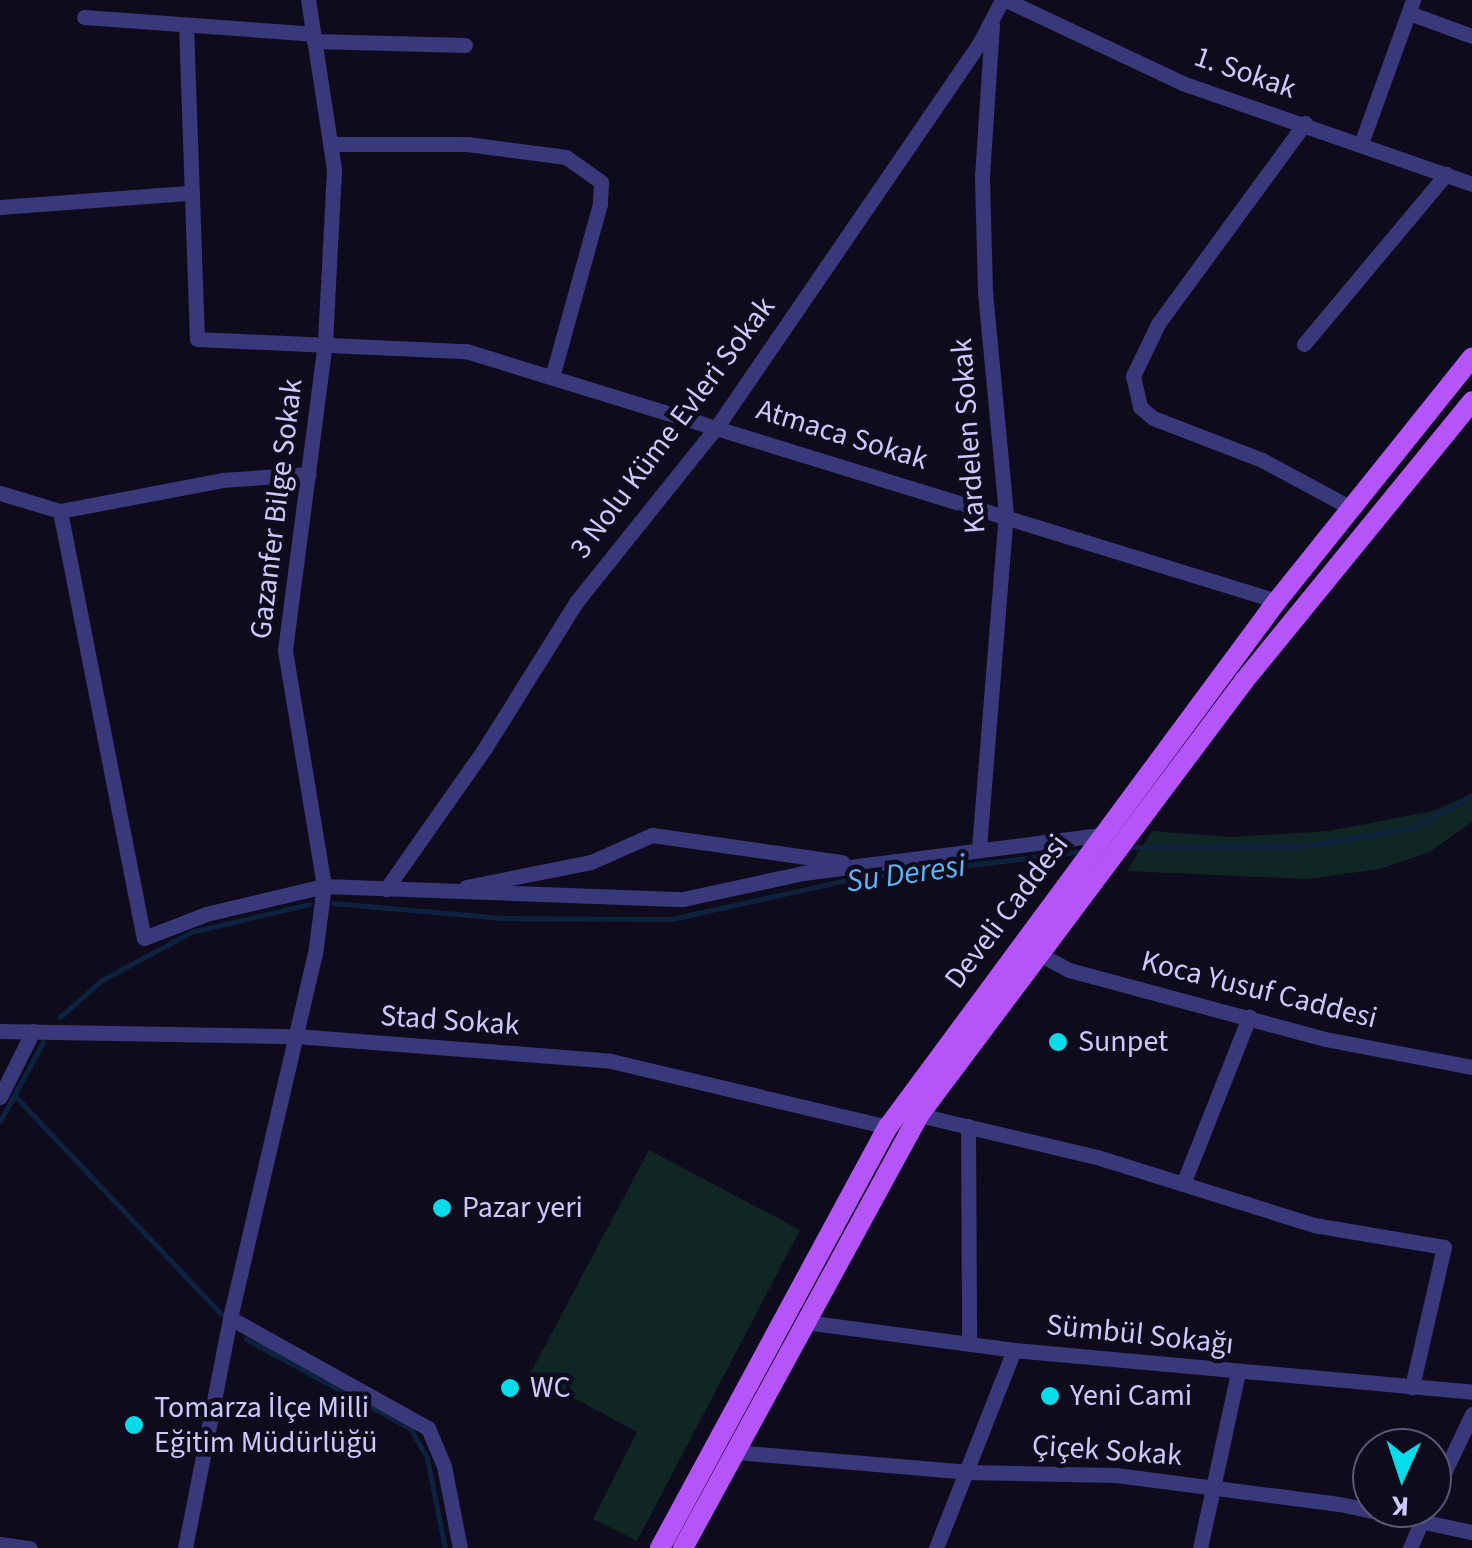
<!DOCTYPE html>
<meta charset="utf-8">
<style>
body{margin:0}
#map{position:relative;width:1472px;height:1548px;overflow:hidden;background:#0e0c1c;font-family:"Source Sans 3",sans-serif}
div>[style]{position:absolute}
.green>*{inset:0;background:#0f2624}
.stream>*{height:5px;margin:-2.5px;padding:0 2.5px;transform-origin:2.5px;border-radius:2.5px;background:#0d223f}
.minor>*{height:15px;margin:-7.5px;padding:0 7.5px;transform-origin:7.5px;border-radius:7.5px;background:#38387a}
.major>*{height:20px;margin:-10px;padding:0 10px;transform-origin:10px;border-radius:10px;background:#b554f9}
.dots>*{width:28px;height:28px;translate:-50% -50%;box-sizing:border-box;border:5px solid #0e0c1c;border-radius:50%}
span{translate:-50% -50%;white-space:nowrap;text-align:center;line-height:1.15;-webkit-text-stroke:9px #0e0c1c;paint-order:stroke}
.street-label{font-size:30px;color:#cdc9fd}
.poi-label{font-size:30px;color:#cdc9fd}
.left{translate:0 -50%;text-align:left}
.water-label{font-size:32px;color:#5bb6fa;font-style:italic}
.north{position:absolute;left:1352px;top:1428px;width:100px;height:100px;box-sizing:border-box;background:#0e0c1c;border:2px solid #5a5876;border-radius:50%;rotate:183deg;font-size:28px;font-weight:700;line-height:40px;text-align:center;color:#cdc9fd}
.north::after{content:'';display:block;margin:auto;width:35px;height:45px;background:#08dcea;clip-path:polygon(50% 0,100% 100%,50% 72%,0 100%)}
</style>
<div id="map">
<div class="green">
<i style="clip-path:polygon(1472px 794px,1472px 822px,1429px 852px,1380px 869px,1307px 879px,1127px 871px,1152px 831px,1232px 837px,1329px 831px,1433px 811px)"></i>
<i style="clip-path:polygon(649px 1150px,800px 1230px,637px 1541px,593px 1519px,637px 1432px,530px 1374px)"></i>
</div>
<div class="stream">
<i style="left:1125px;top:847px;width:178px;rotate:-0.3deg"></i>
<i style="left:1303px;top:846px;width:111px;rotate:-9.3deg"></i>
<i style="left:1413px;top:828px;width:68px;rotate:-29.2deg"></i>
<i style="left:333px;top:903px;width:170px;rotate:5.1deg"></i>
<i style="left:502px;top:918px;width:169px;rotate:0.3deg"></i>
<i style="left:671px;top:919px;width:175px;rotate:-12.5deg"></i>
<i style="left:842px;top:881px;width:244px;rotate:-7.1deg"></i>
<i style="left:60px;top:1017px;width:56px;rotate:-41.4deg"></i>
<i style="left:102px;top:980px;width:101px;rotate:-28.3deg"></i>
<i style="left:191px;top:932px;width:121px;rotate:-13.3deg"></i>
<i style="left:14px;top:1095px;width:301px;rotate:46.6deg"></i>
<i style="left:0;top:1121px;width:90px;rotate:-61.4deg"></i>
<i style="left:246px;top:1339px;width:187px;rotate:28.5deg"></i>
<i style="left:410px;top:1428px;width:34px;rotate:60deg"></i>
<i style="left:427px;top:1458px;width:92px;rotate:78.7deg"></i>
</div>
<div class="minor">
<i style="left:1006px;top:0;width:195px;rotate:25.2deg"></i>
<i style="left:1182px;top:83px;width:307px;rotate:19.2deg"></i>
<i style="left:1409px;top:13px;width:67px;rotate:20.1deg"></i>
<i style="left:84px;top:17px;width:230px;rotate:4.2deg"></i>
<i style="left:186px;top:25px;width:314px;rotate:88deg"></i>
<i style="left:197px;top:339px;width:269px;rotate:2.6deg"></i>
<i style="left:466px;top:351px;width:849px;rotate:17.13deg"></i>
<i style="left:314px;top:41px;width:151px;rotate:1.5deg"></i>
<i style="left:1305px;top:123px;width:249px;rotate:126.2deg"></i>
<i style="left:1158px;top:324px;width:58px;rotate:115.7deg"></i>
<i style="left:1133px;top:376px;width:32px;rotate:77deg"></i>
<i style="left:1140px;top:407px;width:17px;rotate:40deg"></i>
<i style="left:1153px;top:418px;width:117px;rotate:21.1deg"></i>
<i style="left:1262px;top:460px;width:101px;rotate:28.3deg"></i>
<i style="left:1362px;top:141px;width:150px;rotate:-70.1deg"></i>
<i style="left:330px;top:144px;width:137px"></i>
<i style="left:467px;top:144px;width:100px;rotate:7.5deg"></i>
<i style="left:566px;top:157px;width:43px;rotate:35.5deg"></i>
<i style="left:601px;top:182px;width:22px;rotate:93deg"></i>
<i style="left:600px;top:204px;width:175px;rotate:105.5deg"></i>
<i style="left:0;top:207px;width:188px;rotate:-4.3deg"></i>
<i style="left:1304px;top:344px;width:222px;rotate:-50.1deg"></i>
<i style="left:0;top:493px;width:63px;rotate:16.7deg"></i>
<i style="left:60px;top:511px;width:435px;rotate:78.9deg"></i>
<i style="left:144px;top:938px;width:66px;rotate:-21.2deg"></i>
<i style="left:206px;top:914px;width:121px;rotate:-13.3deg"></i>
<i style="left:324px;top:886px;width:359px;rotate:2.1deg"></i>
<i style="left:683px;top:899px;width:123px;rotate:-12.2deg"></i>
<i style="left:803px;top:873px;width:300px;rotate:-7.3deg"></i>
<i style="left:60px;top:511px;width:165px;rotate:-10.8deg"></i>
<i style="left:222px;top:480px;width:87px;rotate:-3.9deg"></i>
<i style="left:979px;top:848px;width:335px;rotate:-85.4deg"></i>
<i style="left:1006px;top:514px;width:223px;rotate:-95.4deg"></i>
<i style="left:985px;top:292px;width:116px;rotate:-91.5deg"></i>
<i style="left:982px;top:176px;width:151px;rotate:-86.2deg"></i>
<i style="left:466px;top:887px;width:127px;rotate:-11.3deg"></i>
<i style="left:591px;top:862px;width:67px;rotate:-23.9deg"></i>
<i style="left:652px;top:835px;width:192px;rotate:8.1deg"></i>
<i style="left:386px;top:889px;width:172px;rotate:-54.9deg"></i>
<i style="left:485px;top:748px;width:173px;rotate:-58deg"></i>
<i style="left:577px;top:601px;width:226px;rotate:-51.3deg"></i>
<i style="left:718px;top:425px;width:462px;rotate:-55.6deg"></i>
<i style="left:979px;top:44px;width:50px;rotate:-62.4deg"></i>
<i style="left:1037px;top:953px;width:36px;rotate:28deg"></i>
<i style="left:1069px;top:970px;width:265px;rotate:15.1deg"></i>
<i style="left:1325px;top:1039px;width:150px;rotate:10.8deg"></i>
<i style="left:0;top:1031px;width:296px;rotate:1deg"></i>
<i style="left:296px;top:1036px;width:316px;rotate:4.5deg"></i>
<i style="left:611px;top:1061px;width:285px;rotate:13.4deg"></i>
<i style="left:0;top:1097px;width:74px;rotate:-63.4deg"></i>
<i style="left:919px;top:1115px;width:183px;rotate:13.3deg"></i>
<i style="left:1097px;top:1157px;width:227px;rotate:17.4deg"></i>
<i style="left:1314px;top:1225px;width:132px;rotate:9.6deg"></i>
<i style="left:1444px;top:1247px;width:144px;rotate:102.9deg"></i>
<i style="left:968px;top:1126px;width:215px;rotate:89.7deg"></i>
<i style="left:1183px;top:1184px;width:180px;rotate:-68.4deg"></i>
<i style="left:230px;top:1318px;width:227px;rotate:29.1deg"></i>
<i style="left:428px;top:1428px;width:41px;rotate:67.2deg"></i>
<i style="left:444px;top:1466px;width:84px;rotate:79deg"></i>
<i style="left:805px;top:1322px;width:211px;rotate:7.6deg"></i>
<i style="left:1014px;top:1350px;width:460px;rotate:5.2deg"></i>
<i style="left:735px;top:1452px;width:232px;rotate:4.9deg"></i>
<i style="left:966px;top:1472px;width:150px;rotate:1.1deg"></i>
<i style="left:1116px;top:1475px;width:225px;rotate:7.4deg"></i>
<i style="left:1339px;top:1504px;width:136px;rotate:11.9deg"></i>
<i style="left:1432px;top:1498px;width:93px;rotate:-64.5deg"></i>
<i style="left:0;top:1544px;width:30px;rotate:8deg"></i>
<i style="left:185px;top:1548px;width:234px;rotate:-78.9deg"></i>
<i style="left:230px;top:1318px;width:374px;rotate:-76.9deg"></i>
<i style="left:315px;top:954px;width:69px;rotate:-82.5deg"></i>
<i style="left:324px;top:886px;width:239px;rotate:-99.4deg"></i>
<i style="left:285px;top:650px;width:311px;rotate:-82.6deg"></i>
<i style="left:325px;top:342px;width:173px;rotate:-87deg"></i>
<i style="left:334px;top:169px;width:171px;rotate:-98.7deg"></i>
<i style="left:936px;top:1548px;width:213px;rotate:-68.5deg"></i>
<i style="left:1200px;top:1548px;width:180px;rotate:-77.8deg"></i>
<i style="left:1410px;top:1548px;width:43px;rotate:-67deg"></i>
</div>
<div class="major">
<i style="left:660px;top:1548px;width:479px;rotate:-61.6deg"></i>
<i style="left:888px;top:1127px;width:654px;rotate:-53.52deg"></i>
<i style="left:1277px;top:601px;width:312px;rotate:-51.3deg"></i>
<i style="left:683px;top:1548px;width:493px;rotate:-61.4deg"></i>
<i style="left:919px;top:1115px;width:542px;rotate:-53.17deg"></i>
<i style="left:1244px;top:681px;width:361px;rotate:-50.8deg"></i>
</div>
<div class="dots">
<i style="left:1058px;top:1042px;background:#08dcea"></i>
<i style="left:442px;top:1208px;background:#08dcea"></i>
<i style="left:510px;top:1388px;background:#08dcea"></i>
<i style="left:1050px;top:1396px;background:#08dcea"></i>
<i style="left:134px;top:1425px;background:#08dcea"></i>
</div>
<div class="street-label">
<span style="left:1245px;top:73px;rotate:19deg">1. Sokak</span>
<span style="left:673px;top:428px;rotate:-53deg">3 Nolu Küme Evleri Sokak</span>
<span style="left:842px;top:435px;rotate:17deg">Atmaca Sokak</span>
<span style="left:969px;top:436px;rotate:-94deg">Kardelen Sokak</span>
<span style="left:277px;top:509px;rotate:-83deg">Gazanfer Bilge Sokak</span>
<span style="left:1007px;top:912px;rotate:-53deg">Develi Caddesi</span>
<span style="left:1259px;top:990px;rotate:14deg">Koca Yusuf Caddesi</span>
<span style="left:450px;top:1021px;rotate:4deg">Stad Sokak</span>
<span style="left:1140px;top:1335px;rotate:6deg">Sümbül Sokağı</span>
<span style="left:1107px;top:1451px;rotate:4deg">Çiçek Sokak</span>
</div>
<div class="poi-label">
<span class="left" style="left:1078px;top:1042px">Sunpet</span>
<span class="left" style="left:462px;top:1208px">Pazar yeri</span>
<span class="left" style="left:530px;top:1388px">WC</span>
<span class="left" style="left:1070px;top:1396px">Yeni Cami</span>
<span class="left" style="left:154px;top:1425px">Tomarza İlçe Milli<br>Eğitim Müdürlüğü</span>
</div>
<div class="water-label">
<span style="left:906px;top:874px;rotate:-8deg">Su Deresi</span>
</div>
<div class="north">K</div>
</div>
